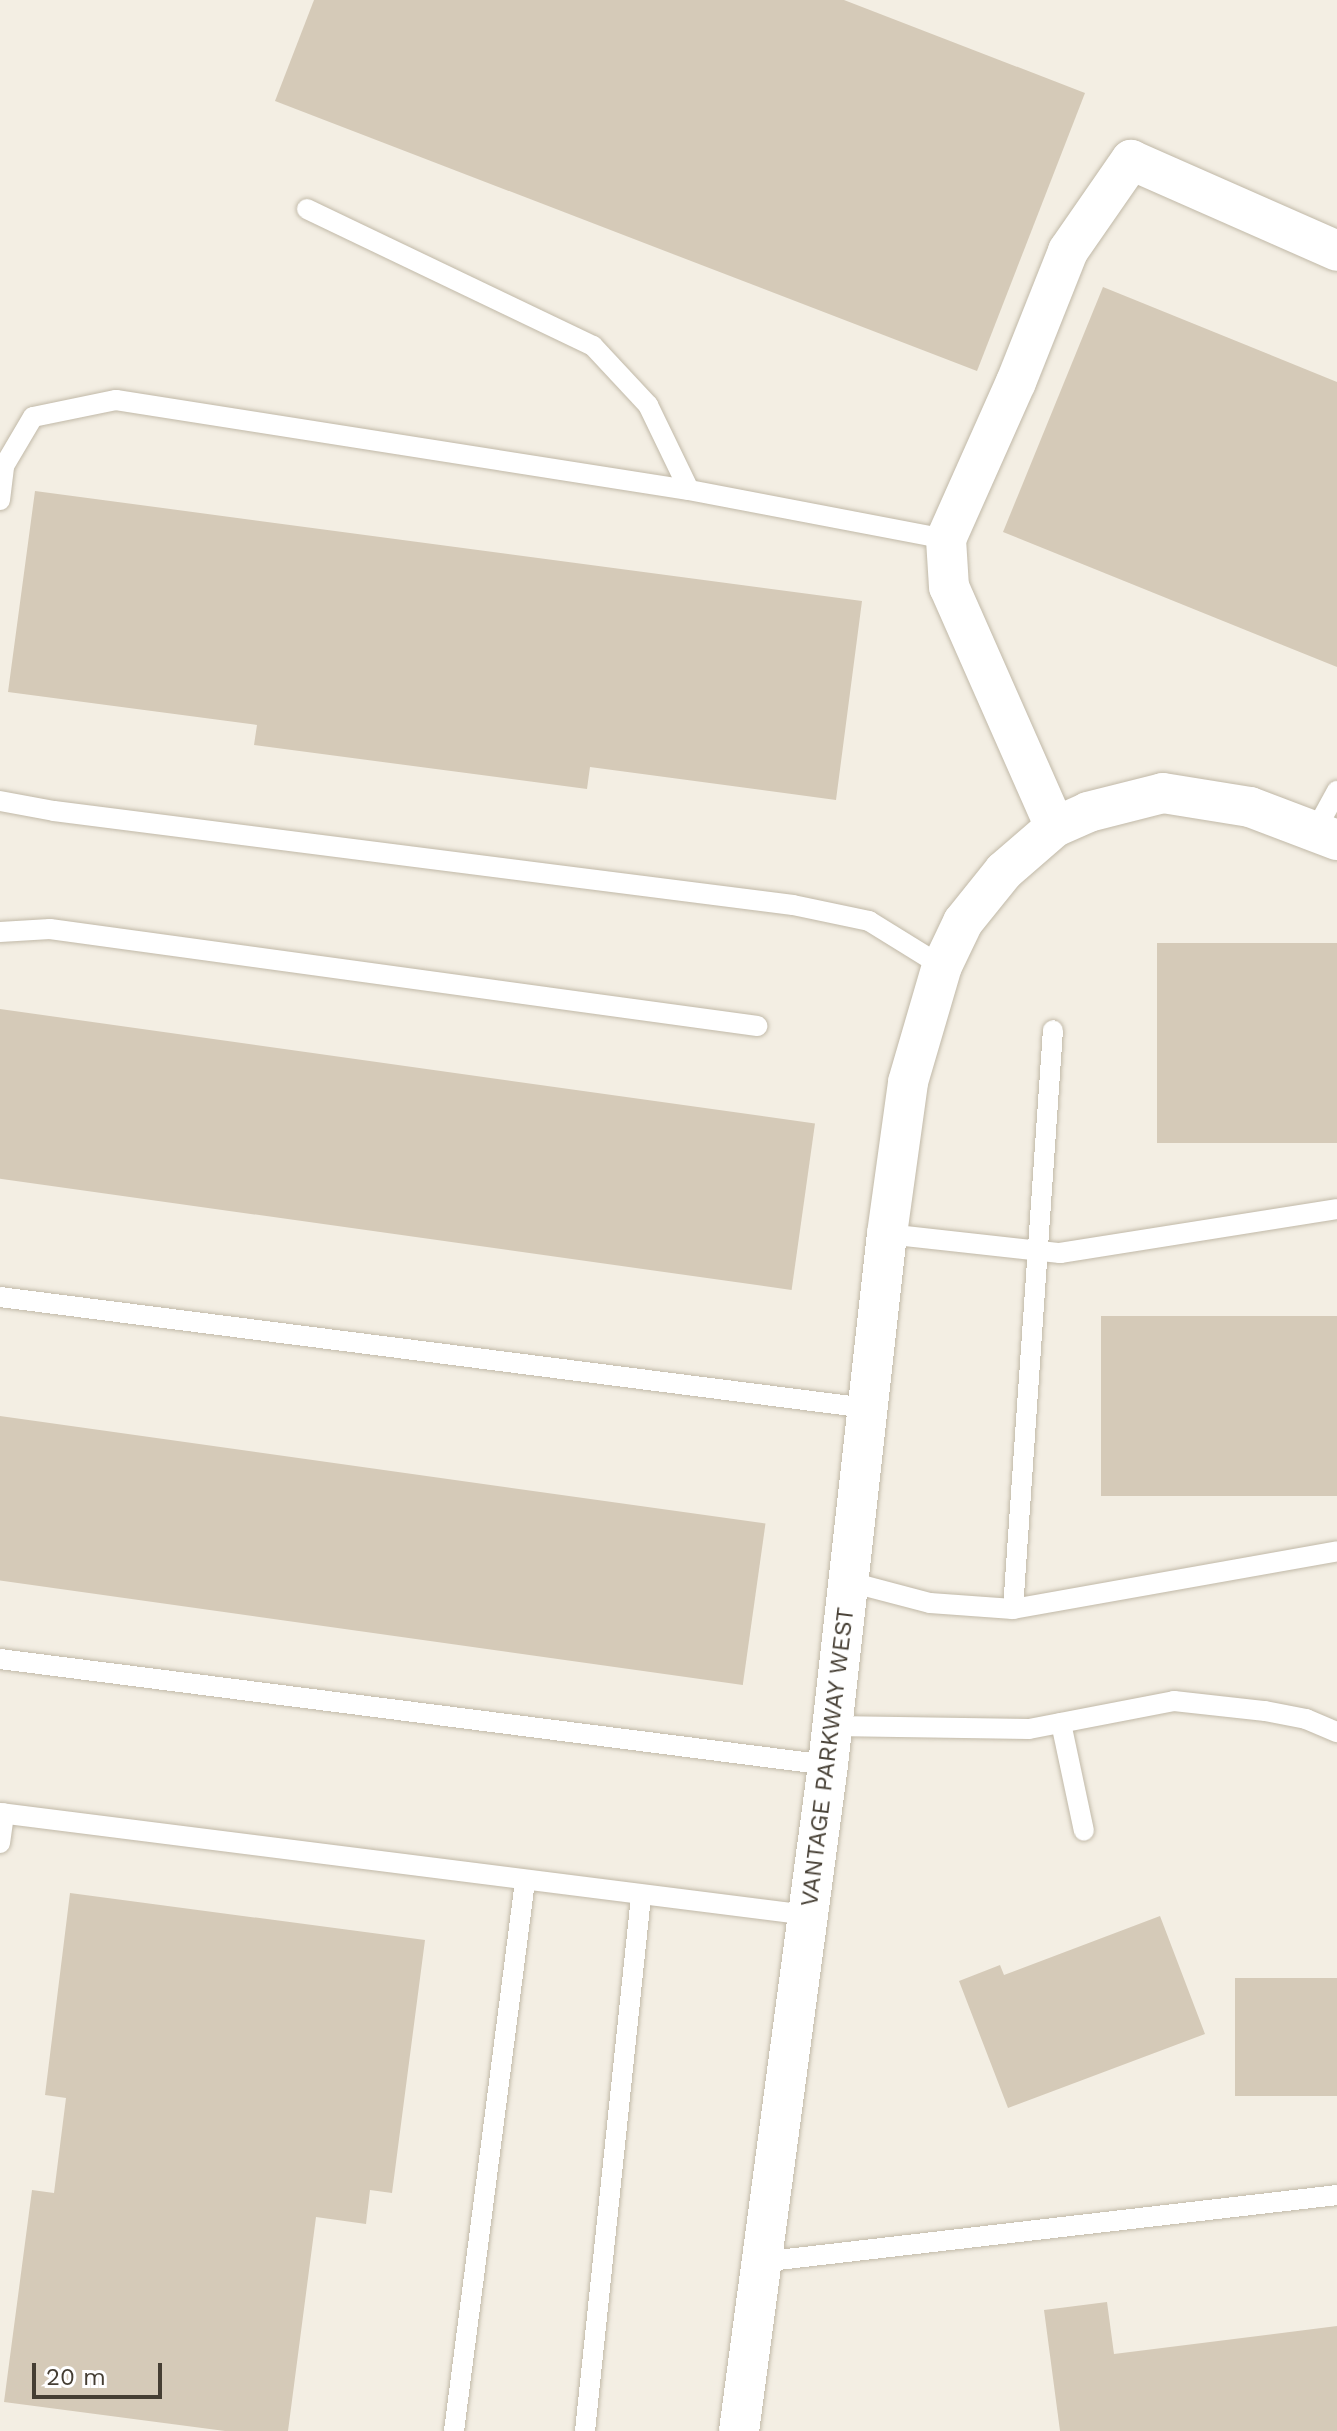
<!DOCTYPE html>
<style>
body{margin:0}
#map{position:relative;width:1337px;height:2431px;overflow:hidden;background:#f3eee3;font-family:"Work Sans",sans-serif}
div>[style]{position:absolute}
.building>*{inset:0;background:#d5cab8;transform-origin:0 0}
.roads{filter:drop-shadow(0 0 2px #c1b9a8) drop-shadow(0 0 2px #c1b9a8)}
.service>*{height:20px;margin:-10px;padding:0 10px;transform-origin:10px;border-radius:10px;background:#fff}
.minor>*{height:40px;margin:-20px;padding:0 20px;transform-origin:20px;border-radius:20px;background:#fff}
span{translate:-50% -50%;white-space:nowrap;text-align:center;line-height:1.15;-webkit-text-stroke:8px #fff;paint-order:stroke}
.street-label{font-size:24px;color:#453e33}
.scale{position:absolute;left:32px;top:2363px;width:130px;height:36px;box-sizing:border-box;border:4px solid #453e33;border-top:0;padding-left:10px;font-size:24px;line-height:28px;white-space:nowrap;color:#453e33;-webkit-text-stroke:6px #fff;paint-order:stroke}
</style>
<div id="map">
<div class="building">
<i style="clip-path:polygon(314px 0,844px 0,1085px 93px,977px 371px,275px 101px)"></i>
<i style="clip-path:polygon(1103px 287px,1337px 382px,1337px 667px,1003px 532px)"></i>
<i style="clip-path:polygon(35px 491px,862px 601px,836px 800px,590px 767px,587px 789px,254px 745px,257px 725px,8px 692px)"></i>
<i style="left:1337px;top:943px;width:200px;height:180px;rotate:90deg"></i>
<i style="left:0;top:1009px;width:823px;height:168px;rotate:8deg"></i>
<i style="left:1337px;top:1316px;width:180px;height:236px;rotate:90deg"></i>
<i style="left:0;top:1416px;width:773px;height:163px;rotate:8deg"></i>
<i style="clip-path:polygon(70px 1893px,425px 1940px,392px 2193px,370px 2190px,366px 2224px,316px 2217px,288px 2431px,225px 2431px,4px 2402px,32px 2190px,54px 2193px,66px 2098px,45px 2095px)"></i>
<i style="clip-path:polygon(1160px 1916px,1205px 2034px,1008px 2108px,959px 1981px,1000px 1965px,1004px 1975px)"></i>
<i style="left:1337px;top:1978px;width:118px;height:102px;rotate:90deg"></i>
<i style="clip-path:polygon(1107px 2302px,1114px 2354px,1337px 2326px,1337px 2431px,1060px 2431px,1044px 2310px)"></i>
</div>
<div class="roads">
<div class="service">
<i style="left:307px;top:209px;width:317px;rotate:25.6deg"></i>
<i style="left:593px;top:346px;width:81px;rotate:47deg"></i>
<i style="left:648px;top:405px;width:94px;rotate:64.2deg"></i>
<i style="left:0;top:500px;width:34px;rotate:-83deg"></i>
<i style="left:4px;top:466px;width:57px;rotate:-59.4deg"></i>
<i style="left:33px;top:417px;width:85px;rotate:-11.6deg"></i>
<i style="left:116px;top:400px;width:580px;rotate:8.93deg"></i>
<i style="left:689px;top:490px;width:262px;rotate:10.8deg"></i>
<i style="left:0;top:801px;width:55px;rotate:10.5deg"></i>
<i style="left:54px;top:811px;width:745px;rotate:7.25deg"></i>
<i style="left:793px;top:905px;width:78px;rotate:11.9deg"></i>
<i style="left:869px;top:921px;width:86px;rotate:31.7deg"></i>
<i style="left:1315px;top:831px;width:46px;rotate:-61.2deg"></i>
<i style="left:0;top:932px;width:50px;rotate:-3.4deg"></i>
<i style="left:50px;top:929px;width:714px;rotate:7.81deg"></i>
<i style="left:887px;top:1234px;width:174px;rotate:6.3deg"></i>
<i style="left:1060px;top:1253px;width:280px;rotate:-9deg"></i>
<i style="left:0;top:1297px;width:874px;rotate:7.3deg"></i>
<i style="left:850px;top:1582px;width:83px;rotate:14.7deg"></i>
<i style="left:930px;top:1603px;width:83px;rotate:4.1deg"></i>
<i style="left:1013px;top:1609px;width:580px;rotate:-86.05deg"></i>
<i style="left:1013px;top:1609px;width:329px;rotate:-10.1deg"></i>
<i style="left:0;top:1659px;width:835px;rotate:7.3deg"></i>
<i style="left:1061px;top:1723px;width:110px;rotate:78deg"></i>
<i style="left:833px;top:1726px;width:196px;rotate:0.9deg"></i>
<i style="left:1029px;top:1729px;width:148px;rotate:-10.9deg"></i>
<i style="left:1174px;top:1701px;width:92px;rotate:6.3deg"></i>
<i style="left:1265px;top:1711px;width:42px;rotate:11deg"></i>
<i style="left:1306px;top:1719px;width:34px;rotate:23deg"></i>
<i style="left:0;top:1813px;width:813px;rotate:7.2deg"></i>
<i style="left:0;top:1843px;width:30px;rotate:-82deg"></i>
<i style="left:761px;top:2262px;width:580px;rotate:-6.63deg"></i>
<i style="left:454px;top:2431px;width:555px;rotate:-82.64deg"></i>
<i style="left:585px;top:2431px;width:538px;rotate:-84.02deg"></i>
</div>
<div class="minor">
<i style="left:1055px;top:827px;width:262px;rotate:-113.8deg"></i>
<i style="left:949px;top:587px;width:48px;rotate:-93.6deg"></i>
<i style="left:946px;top:539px;width:172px;rotate:-66deg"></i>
<i style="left:1016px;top:382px;width:141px;rotate:-68.3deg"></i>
<i style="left:1068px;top:251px;width:111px;rotate:-55.3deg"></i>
<i style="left:1131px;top:160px;width:225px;rotate:23.8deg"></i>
<i style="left:739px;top:2431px;width:672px;rotate:-82.39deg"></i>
<i style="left:828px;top:1765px;width:534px;rotate:-83.66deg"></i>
<i style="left:887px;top:1234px;width:153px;rotate:-82.1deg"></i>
<i style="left:908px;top:1082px;width:121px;rotate:-73.7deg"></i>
<i style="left:942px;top:966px;width:49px;rotate:-64.5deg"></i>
<i style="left:963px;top:922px;width:65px;rotate:-51.2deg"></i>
<i style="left:1004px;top:871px;width:67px;rotate:-40.8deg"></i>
<i style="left:1055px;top:827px;width:36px;rotate:-24deg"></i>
<i style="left:1088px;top:812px;width:77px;rotate:-14.2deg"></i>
<i style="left:1163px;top:793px;width:88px;rotate:9.1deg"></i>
<i style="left:1250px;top:807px;width:93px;rotate:20.8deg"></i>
</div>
</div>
<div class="street-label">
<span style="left:828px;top:1757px;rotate:-83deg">VANTAGE PARKWAY WEST</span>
</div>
<div class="scale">20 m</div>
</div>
